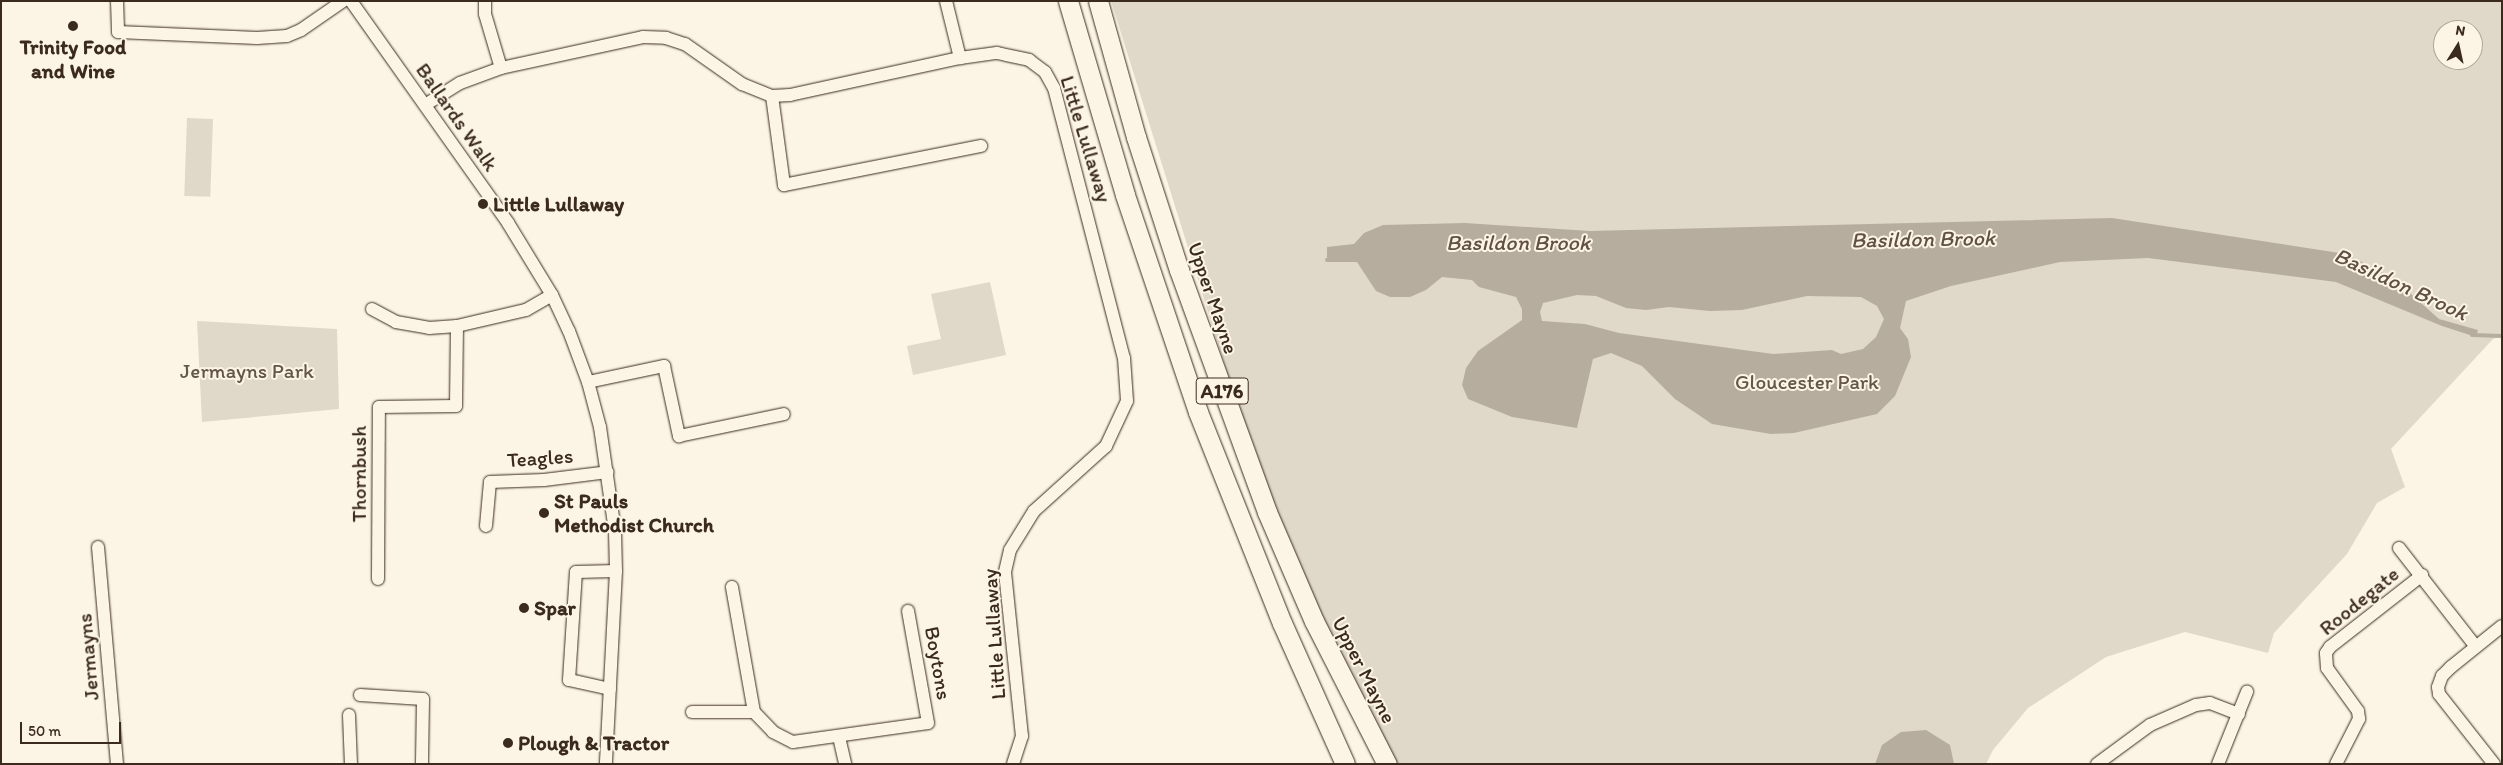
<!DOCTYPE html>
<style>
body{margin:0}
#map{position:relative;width:2503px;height:765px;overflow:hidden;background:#fcf5e5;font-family:Itim,sans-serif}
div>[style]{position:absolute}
.green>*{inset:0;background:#e0d8c8;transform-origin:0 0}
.water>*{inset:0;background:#b7ad9e}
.stream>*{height:4px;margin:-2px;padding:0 2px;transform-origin:2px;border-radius:2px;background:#b7ad9e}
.roads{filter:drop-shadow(0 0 1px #3b2a1e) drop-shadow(0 0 1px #3b2a1e)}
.minor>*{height:12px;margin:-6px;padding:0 6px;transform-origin:6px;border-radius:6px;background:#fcf5e5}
.primary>*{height:19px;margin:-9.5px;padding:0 9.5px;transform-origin:9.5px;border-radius:9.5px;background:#fcf5e5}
.dots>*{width:14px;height:14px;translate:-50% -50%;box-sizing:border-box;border:2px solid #fcf5e5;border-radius:50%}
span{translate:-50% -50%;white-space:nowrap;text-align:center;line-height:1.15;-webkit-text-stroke:4px #fcf5e5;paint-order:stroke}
.shield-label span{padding:1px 4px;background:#fcf5e5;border:1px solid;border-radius:4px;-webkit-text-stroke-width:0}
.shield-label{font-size:20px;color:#3b2a1e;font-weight:700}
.poi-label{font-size:21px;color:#3b2a1e;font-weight:700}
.left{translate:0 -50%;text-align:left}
.street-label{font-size:21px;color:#3b2a1e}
.park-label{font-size:21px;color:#645648}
.water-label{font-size:22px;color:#605144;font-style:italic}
.frame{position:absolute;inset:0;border:2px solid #3b2a1e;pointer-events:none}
.north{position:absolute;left:2433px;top:20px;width:50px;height:50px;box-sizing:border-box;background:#fcf5e5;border:1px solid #afa495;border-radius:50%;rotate:10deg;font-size:14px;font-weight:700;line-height:20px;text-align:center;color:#3b2a1e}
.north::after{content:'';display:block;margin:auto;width:18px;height:22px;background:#3b2a1e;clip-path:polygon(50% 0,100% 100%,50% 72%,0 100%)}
.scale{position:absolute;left:20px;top:722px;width:101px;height:22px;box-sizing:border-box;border:2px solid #3b2a1e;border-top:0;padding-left:6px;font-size:15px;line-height:18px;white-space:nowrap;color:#3b2a1e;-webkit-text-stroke:4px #fcf5e5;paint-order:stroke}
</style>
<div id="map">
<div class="green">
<i style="clip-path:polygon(evenodd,1111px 1px,2502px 1px,2502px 336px,2493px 339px,2391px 449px,2405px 487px,2377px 503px,2347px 554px,2274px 633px,2268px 653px,2185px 632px,2106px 657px,2028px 708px,1993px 750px,1986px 764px,1392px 764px,1358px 702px,1252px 453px,1111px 1px,2443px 30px,2473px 30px,2473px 60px,2443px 60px,2443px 30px)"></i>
<i style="left:187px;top:118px;width:26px;height:78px;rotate:2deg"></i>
<i style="clip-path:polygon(990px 282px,1006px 355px,913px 375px,907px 346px,941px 339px,931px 294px)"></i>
<i style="clip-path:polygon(197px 321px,337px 329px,339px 409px,202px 422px)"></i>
</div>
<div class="water">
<i style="clip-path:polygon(evenodd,2112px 218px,2346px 254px,2393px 278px,2439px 319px,2478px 330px,2476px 337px,2442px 326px,2336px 282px,2148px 258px,2060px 262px,1951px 286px,1906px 301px,1900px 328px,1908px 339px,1911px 357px,1895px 396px,1877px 414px,1794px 433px,1771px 434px,1712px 424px,1675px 399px,1642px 366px,1611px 353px,1593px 359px,1577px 428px,1512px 417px,1468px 399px,1462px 385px,1466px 368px,1478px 351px,1522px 320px,1522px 309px,1516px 297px,1479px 287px,1472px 280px,1442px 277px,1426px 290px,1410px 297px,1390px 297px,1376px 291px,1355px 259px,1327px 260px,1327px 247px,1354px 244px,1364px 233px,1383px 225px,1465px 223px,1590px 231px,2112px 218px,1577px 295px,1596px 296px,1626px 308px,1646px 310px,1669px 307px,1710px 311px,1742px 310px,1807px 296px,1861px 297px,1877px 306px,1884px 319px,1876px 337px,1863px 349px,1841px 354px,1832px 350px,1773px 354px,1619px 333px,1585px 324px,1542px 321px,1540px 312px,1543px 303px,1577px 295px)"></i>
<i style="clip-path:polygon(1926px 730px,1950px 745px,1954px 764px,1875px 764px,1882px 745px,1901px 732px)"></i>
</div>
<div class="stream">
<i style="left:1327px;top:260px;width:33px"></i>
<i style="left:2472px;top:335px;width:30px;rotate:2deg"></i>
</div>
<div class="roads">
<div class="minor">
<i style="left:117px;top:1px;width:31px;rotate:88deg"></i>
<i style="left:118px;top:32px;width:139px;rotate:2.5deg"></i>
<i style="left:257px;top:38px;width:30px;rotate:-4deg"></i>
<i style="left:287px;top:36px;width:15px;rotate:-23deg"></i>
<i style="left:301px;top:30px;width:51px;rotate:-34.6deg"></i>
<i style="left:351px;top:1px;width:272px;rotate:54.7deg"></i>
<i style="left:508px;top:223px;width:84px;rotate:58.6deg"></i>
<i style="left:552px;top:295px;width:40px;rotate:65deg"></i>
<i style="left:569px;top:331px;width:54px;rotate:69.6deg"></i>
<i style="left:588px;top:382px;width:47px;rotate:75.1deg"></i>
<i style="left:600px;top:427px;width:105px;rotate:81.8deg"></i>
<i style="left:615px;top:531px;width:40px;rotate:88.6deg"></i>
<i style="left:616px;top:571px;width:193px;rotate:93deg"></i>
<i style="left:485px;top:1px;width:13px;rotate:90deg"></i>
<i style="left:485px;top:14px;width:56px;rotate:73.5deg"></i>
<i style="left:946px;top:1px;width:59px;rotate:76.2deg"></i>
<i style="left:772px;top:96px;width:90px;rotate:82.3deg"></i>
<i style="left:784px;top:185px;width:201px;rotate:-11.2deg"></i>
<i style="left:425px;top:105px;width:41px;rotate:-32.2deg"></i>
<i style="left:460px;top:83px;width:44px;rotate:-20.1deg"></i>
<i style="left:501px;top:68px;width:145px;rotate:-12.3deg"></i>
<i style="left:643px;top:37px;width:23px;rotate:2deg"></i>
<i style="left:666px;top:38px;width:20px;rotate:18deg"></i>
<i style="left:685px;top:44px;width:70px;rotate:35.1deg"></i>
<i style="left:742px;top:84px;width:32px;rotate:22deg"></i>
<i style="left:772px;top:96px;width:18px;rotate:-3deg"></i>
<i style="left:790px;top:95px;width:174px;rotate:-12.3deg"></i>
<i style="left:960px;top:58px;width:37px;rotate:-8deg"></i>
<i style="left:997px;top:53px;width:33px;rotate:12deg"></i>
<i style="left:1029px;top:60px;width:20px;rotate:37deg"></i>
<i style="left:1045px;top:72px;width:18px;rotate:61deg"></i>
<i style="left:1054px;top:88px;width:279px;rotate:75.5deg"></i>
<i style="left:1124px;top:358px;width:43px;rotate:86deg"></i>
<i style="left:1127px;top:401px;width:50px;rotate:115deg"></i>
<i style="left:1106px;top:446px;width:97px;rotate:137.9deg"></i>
<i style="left:1034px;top:511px;width:46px;rotate:121.6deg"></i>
<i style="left:1010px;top:550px;width:23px;rotate:103deg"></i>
<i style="left:1005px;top:572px;width:165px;rotate:84.1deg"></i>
<i style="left:1022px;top:736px;width:29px;rotate:108deg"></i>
<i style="left:372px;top:309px;width:27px;rotate:28deg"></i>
<i style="left:396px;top:322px;width:34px;rotate:10deg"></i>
<i style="left:429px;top:328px;width:28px;rotate:-4deg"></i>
<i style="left:457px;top:326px;width:71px;rotate:-13.1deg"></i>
<i style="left:526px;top:310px;width:30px;rotate:-30deg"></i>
<i style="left:588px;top:382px;width:78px;rotate:-11.9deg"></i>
<i style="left:664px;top:366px;width:72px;rotate:77.9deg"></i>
<i style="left:679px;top:436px;width:107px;rotate:-11.8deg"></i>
<i style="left:486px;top:526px;width:44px;rotate:-84.8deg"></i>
<i style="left:490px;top:482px;width:54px;rotate:-2.1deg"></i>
<i style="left:544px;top:480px;width:64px;rotate:-7.1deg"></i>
<i style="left:98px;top:547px;width:218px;rotate:85deg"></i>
<i style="left:2399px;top:548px;width:125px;rotate:52.1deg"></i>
<i style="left:378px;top:579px;width:172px;rotate:-89.7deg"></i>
<i style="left:379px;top:407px;width:77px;rotate:-0.7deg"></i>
<i style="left:456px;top:406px;width:80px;rotate:-89.3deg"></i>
<i style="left:610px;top:689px;width:42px;rotate:-167.6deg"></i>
<i style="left:569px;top:680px;width:108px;rotate:-86.3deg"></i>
<i style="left:576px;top:572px;width:40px;rotate:-1.4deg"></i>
<i style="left:360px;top:695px;width:63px;rotate:3.6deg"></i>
<i style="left:423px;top:699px;width:65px;rotate:90.9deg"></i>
<i style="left:692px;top:712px;width:62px"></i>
<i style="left:754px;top:712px;width:127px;rotate:-100deg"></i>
<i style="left:754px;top:712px;width:28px;rotate:46deg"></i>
<i style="left:773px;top:732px;width:22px;rotate:27deg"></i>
<i style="left:793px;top:742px;width:136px;rotate:-8deg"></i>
<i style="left:928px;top:723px;width:114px;rotate:-100.1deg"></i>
<i style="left:349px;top:715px;width:49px;rotate:87.7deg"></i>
<i style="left:839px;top:737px;width:28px;rotate:77deg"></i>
<i style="left:2097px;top:764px;width:66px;rotate:-36.3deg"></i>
<i style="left:2150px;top:725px;width:50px;rotate:-23.5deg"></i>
<i style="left:2196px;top:705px;width:14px;rotate:-8deg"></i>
<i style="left:2210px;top:703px;width:31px;rotate:21deg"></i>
<i style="left:2218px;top:764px;width:78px;rotate:-68.1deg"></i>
<i style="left:2336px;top:764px;width:51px;rotate:-62.9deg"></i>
<i style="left:2359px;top:719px;width:8px;rotate:-97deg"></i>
<i style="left:2358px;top:711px;width:53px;rotate:-125.8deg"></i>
<i style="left:2327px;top:668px;width:15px;rotate:-94deg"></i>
<i style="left:2326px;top:653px;width:7px;rotate:-56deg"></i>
<i style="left:2330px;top:647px;width:117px;rotate:-38deg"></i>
<i style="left:2494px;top:764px;width:89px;rotate:-128.2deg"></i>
<i style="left:2439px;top:694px;width:7px;rotate:-98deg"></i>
<i style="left:2438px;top:687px;width:12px;rotate:-70deg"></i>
<i style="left:2442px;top:676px;width:13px;rotate:-45deg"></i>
<i style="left:2451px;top:667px;width:65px;rotate:-38.8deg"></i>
</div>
<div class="primary">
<i style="left:1068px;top:1px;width:202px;rotate:73.6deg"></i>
<i style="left:1125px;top:195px;width:229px;rotate:71.4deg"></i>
<i style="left:1198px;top:412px;width:227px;rotate:68.3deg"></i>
<i style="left:1282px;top:623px;width:154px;rotate:65.9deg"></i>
<i style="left:1098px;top:1px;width:141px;rotate:74.4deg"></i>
<i style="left:1136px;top:137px;width:140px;rotate:72.1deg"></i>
<i style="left:1179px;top:270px;width:258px;rotate:70deg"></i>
<i style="left:1267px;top:512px;width:119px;rotate:66.7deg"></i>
<i style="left:1314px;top:621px;width:161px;rotate:63deg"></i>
</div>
</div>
<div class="dots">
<i style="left:73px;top:26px;background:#3b2a1e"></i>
<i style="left:483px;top:204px;background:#3b2a1e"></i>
<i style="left:544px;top:513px;background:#3b2a1e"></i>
<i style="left:524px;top:608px;background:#3b2a1e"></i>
<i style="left:508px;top:743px;background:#3b2a1e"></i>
</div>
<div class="shield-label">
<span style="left:1222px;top:391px">A176</span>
</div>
<div class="poi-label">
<span style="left:73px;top:59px">Trinity Food<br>and Wine</span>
<span class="left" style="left:493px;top:204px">Little Lullaway</span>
<span class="left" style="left:554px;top:513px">St Pauls<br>Methodist Church</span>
<span class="left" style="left:534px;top:608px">Spar</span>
<span class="left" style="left:518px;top:743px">Plough &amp; Tractor</span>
</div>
<div class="street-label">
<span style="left:457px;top:117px;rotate:55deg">Ballards Walk</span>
<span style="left:1086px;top:139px;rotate:73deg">Little Lullaway</span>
<span style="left:1213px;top:298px;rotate:71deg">Upper Mayne</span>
<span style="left:540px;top:458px;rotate:-4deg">Teagles</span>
<span style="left:359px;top:474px;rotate:-90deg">Thornbush</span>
<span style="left:2359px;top:601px;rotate:-39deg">Roodegate</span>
<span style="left:994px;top:634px;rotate:-94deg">Little Lullaway</span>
<span style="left:88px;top:657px;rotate:-95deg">Jermayns</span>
<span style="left:938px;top:663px;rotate:80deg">Boytons</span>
<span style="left:1364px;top:670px;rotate:63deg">Upper Mayne</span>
</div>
<div class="park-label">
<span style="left:247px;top:371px">Jermayns Park</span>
<span style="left:1807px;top:382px">Gloucester Park</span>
</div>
<div class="water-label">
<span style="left:1923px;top:239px;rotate:-1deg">Basildon Brook</span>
<span style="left:1518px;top:243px">Basildon Brook</span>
<span style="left:2401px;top:284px;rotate:25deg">Basildon Brook</span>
</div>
<div class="frame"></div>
<div class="north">N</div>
<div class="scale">50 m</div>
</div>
